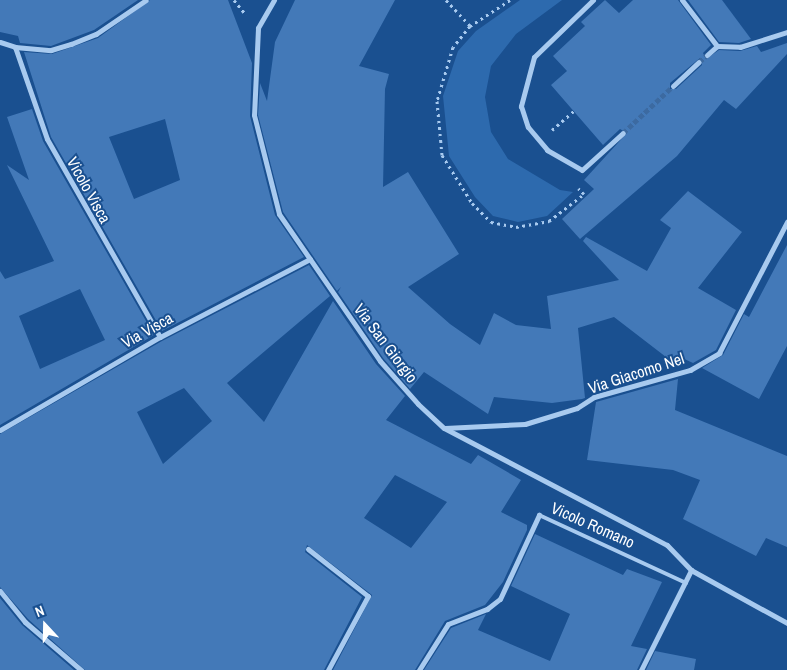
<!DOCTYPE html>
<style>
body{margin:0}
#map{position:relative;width:787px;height:670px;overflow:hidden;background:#1a5090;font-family:"Archivo Narrow",sans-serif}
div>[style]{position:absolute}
.green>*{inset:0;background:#2d6aae}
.building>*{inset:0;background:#4379b8}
.street-tunnel>*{height:5px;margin-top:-2.5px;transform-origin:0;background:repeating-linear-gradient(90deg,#3c6aa1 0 5px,transparent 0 7.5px)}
.path>*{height:3px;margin-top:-1.5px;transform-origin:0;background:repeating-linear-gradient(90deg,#a8caef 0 2.5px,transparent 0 6.5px)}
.lane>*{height:4px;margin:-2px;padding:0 2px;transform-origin:2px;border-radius:2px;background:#a8caef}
.street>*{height:5px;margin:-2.5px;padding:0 2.5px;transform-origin:2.5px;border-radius:2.5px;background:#a8caef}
span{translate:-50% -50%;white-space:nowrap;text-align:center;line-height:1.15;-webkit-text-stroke:4px #1a5090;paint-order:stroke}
.street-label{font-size:16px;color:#fff}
.north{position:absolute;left:20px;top:600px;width:50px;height:50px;-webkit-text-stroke:4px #1a5090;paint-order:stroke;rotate:339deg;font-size:14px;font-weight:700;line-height:20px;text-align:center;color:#fff}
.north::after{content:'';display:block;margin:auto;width:18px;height:22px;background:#fff;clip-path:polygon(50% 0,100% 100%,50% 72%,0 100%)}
</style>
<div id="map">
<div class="green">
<i style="clip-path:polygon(520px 0,562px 0,516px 34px,491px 66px,485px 97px,491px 132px,508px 159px,560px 190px,573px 192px,547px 216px,518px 222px,493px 216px,475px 197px,449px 156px,443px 96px,458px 51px,476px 31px)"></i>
</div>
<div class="building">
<i style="clip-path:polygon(0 0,138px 0,94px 30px,51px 46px,20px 43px,18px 36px,0 32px)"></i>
<i style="clip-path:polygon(evenodd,150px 0,228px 0,252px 63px,250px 116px,275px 215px,304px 257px,162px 331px,51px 137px,24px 52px,52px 54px,98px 38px,150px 0,165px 119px,180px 180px,134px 199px,109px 137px,165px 119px)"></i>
<i style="clip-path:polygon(295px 0,395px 0,359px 66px,389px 74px,385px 89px,383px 187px,408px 172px,459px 254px,408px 287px,450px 324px,480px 345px,494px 313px,516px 325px,551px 329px,547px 296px,619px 280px,583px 241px,586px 237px,647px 271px,671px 228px,660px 220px,688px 191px,742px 232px,698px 288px,736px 310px,716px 350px,693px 363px,680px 357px,679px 367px,614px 317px,578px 328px,585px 398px,582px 399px,552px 403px,494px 397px,488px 414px,424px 372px,410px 389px,383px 358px,338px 292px,341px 287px,337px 291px,283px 212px,258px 115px,260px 83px,267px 101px,275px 42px)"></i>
<i style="clip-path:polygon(evenodd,605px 0,619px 13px,633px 0,678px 0,711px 45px,703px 53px,706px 59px,719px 50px,740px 51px,757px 46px,761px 52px,787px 43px,787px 54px,736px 109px,724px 100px,677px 156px,580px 239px,562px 219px,594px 189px,584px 180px,627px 133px,620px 129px,603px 145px,551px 85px,567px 71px,553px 56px,585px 26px,581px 22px,605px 0,700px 58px,702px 65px,676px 89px,670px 89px,670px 83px,700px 58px)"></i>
<i style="clip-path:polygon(688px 0,722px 0,751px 39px,739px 43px,719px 42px)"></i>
<i style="clip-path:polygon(evenodd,32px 109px,43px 141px,154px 335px,0 425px,0 271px,5px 279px,54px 261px,7px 165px,29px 180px,7px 117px,32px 109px,80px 289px,105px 340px,40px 369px,19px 316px,80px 289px)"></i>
<i style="clip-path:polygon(787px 245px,787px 346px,759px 399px,702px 368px,723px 355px,744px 314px,749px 317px)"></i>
<i style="clip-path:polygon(evenodd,309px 265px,330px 296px,227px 383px,264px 422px,333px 301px,376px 364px,405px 396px,386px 420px,471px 464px,478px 455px,521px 480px,501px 512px,527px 525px,527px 530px,503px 582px,485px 605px,445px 621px,415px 670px,333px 670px,372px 595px,307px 545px,305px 552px,362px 597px,324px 670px,85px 670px,28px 619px,0 587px,0 434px,162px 341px,309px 265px,184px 388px,212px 421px,163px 464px,137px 412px,184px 388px,309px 265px,395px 475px,447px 502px,411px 548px,364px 518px,395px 475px)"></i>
<i style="clip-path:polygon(678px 379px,675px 410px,787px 456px,787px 547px,766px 538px,756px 556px,683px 519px,700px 480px,673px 470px,587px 460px,596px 402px)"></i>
<i style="clip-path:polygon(535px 534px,623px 575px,627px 569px,662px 582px,631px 646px,647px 649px,637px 670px,424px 670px,451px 628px,486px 614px,478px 630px,550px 661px,570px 614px,511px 586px)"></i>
<i style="clip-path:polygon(0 598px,22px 625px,74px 670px,0 670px)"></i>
<i style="clip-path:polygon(655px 651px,696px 659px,694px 670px,646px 670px)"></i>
</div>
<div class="street-tunnel">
<i style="left:699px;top:62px;width:11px;rotate:-41deg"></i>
<i style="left:623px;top:133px;width:69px;rotate:-43.2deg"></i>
</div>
<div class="path">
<i style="left:234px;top:0;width:19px;rotate:51deg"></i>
<i style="left:446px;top:0;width:35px;rotate:47deg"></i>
<i style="left:510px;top:0;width:48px;rotate:147deg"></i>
<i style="left:470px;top:26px;width:27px;rotate:129deg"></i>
<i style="left:453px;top:47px;width:56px;rotate:106.5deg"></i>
<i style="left:437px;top:101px;width:54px;rotate:84.7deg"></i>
<i style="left:442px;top:155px;width:57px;rotate:58deg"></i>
<i style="left:472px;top:203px;width:27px;rotate:45deg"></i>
<i style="left:491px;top:222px;width:25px;rotate:11deg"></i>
<i style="left:516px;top:227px;width:34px;rotate:-10deg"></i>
<i style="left:549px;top:221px;width:44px;rotate:-37.6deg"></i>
<i style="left:584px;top:194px;width:8px;rotate:-135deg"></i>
<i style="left:552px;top:130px;width:29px;rotate:-41deg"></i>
</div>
<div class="lane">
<i style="left:539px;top:515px;width:162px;rotate:24.8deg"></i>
</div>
<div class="street">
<i style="left:274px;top:0;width:32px;rotate:120deg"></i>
<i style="left:258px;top:28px;width:87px;rotate:92.6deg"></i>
<i style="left:254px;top:115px;width:102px;rotate:75.8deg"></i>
<i style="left:279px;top:214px;width:178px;rotate:55.5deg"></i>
<i style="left:380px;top:361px;width:57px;rotate:48.5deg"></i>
<i style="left:418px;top:404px;width:35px;rotate:43deg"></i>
<i style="left:444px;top:428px;width:252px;rotate:27.7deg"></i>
<i style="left:667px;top:545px;width:35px;rotate:46deg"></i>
<i style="left:691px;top:570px;width:110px;rotate:28.9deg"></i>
<i style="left:593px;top:0;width:82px;rotate:136deg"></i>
<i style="left:534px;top:57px;width:51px;rotate:104.9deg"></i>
<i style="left:521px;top:106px;width:22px;rotate:72deg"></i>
<i style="left:528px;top:127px;width:30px;rotate:50deg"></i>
<i style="left:547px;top:150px;width:40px;rotate:29.7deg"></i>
<i style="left:582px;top:170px;width:55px;rotate:-42.1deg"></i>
<i style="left:682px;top:0;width:58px;rotate:52.7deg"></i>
<i style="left:0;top:42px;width:16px;rotate:18deg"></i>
<i style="left:15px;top:47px;width:36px;rotate:5deg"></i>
<i style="left:51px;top:50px;width:21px;rotate:-17deg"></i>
<i style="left:71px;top:44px;width:27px;rotate:-22deg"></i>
<i style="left:96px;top:34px;width:60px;rotate:-34.2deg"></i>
<i style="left:15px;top:47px;width:97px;rotate:70.8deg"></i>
<i style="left:47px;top:139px;width:228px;rotate:60.3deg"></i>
<i style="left:707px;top:55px;width:13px;rotate:-42deg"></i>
<i style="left:717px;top:46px;width:23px;rotate:2deg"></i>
<i style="left:740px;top:47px;width:49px;rotate:-17.7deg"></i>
<i style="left:673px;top:86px;width:35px;rotate:-43deg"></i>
<i style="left:445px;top:428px;width:80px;rotate:-2.9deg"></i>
<i style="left:525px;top:424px;width:54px;rotate:-17.1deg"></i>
<i style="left:577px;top:408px;width:20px;rotate:-33deg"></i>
<i style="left:594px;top:397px;width:100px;rotate:-15.7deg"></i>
<i style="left:690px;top:370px;width:34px;rotate:-30deg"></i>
<i style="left:719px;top:353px;width:148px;rotate:-62.6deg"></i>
<i style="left:0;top:430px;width:185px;rotate:-30.2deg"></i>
<i style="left:160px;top:337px;width:169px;rotate:-27.5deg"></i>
<i style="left:308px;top:549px;width:76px;rotate:38.1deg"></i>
<i style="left:368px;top:596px;width:84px;rotate:118.4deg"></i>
<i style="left:0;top:591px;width:40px;rotate:51deg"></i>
<i style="left:25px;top:622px;width:74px;rotate:40.6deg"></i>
<i style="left:419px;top:670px;width:54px;rotate:-57.8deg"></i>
<i style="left:448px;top:624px;width:42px;rotate:-21deg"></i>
<i style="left:487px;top:609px;width:16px;rotate:-38deg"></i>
<i style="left:500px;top:599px;width:93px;rotate:-65.1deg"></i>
<i style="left:641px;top:670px;width:112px;rotate:-63.4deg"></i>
</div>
<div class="street-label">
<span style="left:89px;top:190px;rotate:61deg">Vicolo Visca</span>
<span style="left:147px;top:330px;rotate:-29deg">Via Visca</span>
<span style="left:386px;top:343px;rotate:53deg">Via San Giorgio</span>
<span style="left:636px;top:373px;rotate:-18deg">Via Giacomo Nel</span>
<span style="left:593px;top:525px;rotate:24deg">Vicolo Romano</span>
</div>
<div class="north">N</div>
</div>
